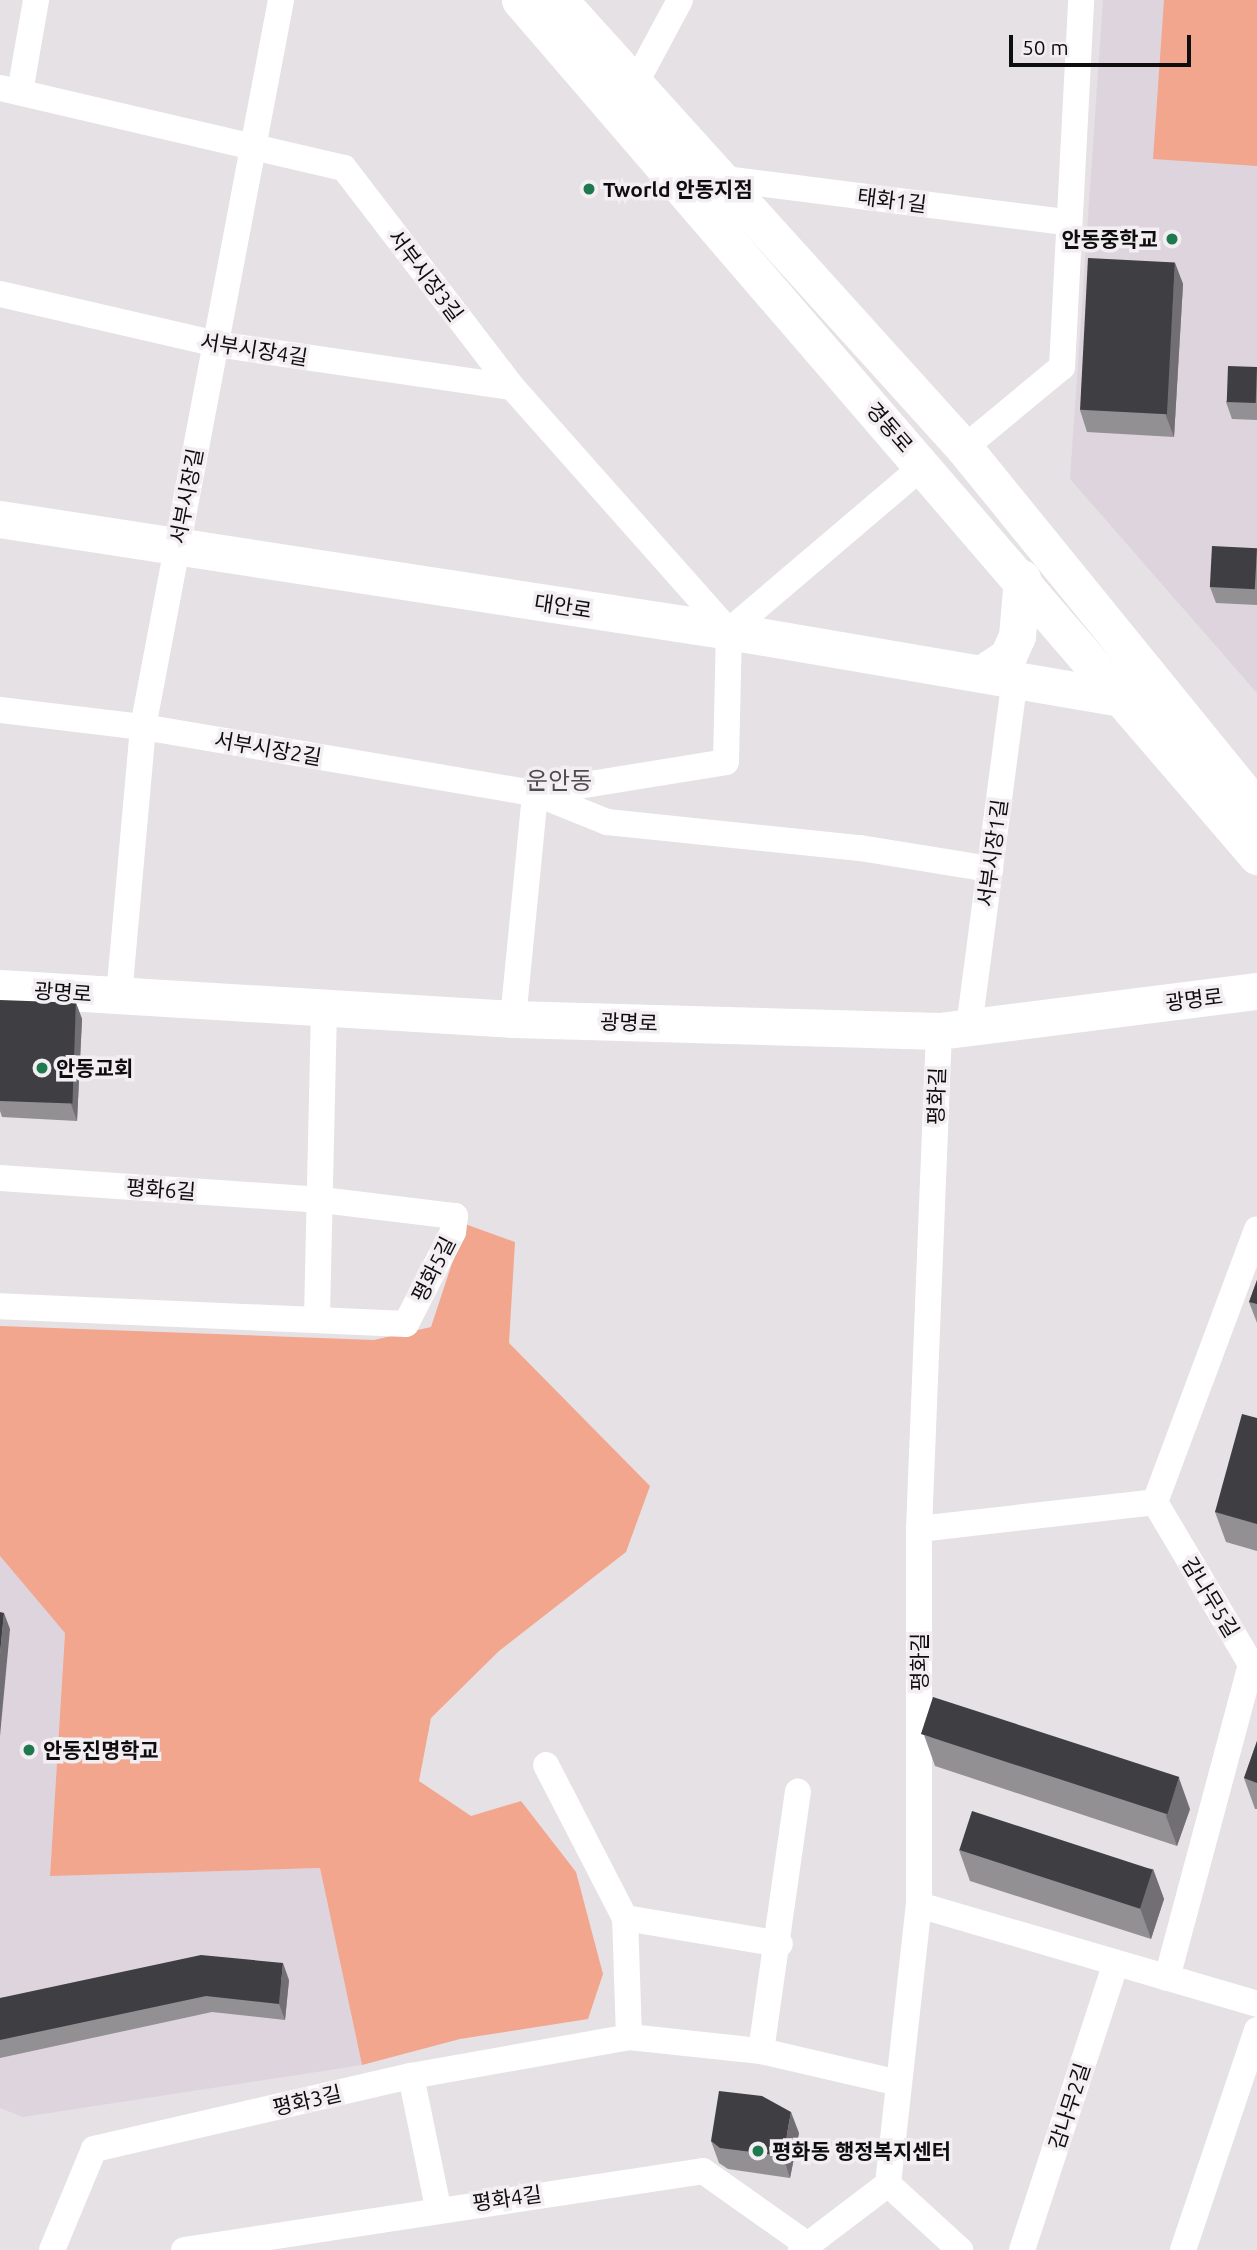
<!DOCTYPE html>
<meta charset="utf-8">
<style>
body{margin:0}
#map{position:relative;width:1257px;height:2250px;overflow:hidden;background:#e5e1e4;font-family:Ubuntu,"Noto Sans KR",sans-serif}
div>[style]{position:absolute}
.built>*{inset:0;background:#ded4dd}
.green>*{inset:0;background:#f2a68e}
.street>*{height:26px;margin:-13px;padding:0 13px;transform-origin:13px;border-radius:13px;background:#fff}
.secondary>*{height:37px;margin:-18.5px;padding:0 18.5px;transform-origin:18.5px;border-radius:18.5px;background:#fff}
.wall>*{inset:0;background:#929093}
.shaded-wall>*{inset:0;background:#716f73}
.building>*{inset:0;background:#3f3e42;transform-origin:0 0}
.dots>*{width:19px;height:19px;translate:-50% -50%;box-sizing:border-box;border:4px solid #f2eef2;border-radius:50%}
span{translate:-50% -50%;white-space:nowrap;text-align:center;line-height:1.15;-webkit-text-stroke:7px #f2eef2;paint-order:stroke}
.poi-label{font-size:21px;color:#0f0e0f;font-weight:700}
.left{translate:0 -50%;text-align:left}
.right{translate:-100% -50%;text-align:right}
.street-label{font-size:21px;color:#0f0e0f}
.quarter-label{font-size:24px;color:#504d50}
.scale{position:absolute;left:1009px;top:35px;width:182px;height:32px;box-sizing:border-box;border:4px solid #0f0e0f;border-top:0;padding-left:9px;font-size:21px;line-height:24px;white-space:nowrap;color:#0f0e0f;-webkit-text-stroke:5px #f2eef2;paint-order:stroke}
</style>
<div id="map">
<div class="built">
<i style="clip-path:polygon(1103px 0,1257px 0,1257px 693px,1070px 479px)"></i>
<i style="clip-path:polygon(0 1556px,65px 1633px,50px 1875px,320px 1868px,362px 2065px,23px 2117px,0 2108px)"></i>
</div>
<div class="green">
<i style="clip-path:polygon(1164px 0,1257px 0,1257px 166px,1153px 159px)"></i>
<i style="clip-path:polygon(465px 1224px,515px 1242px,509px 1343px,650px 1486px,626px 1552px,499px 1651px,431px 1718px,419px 1781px,471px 1816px,521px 1801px,576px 1872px,603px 1974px,588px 2019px,460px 2039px,362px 2065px,320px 1868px,50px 1876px,65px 1633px,0 1556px,0 1326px,374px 1340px,431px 1327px)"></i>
</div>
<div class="street">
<i style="left:635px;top:84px;width:95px;rotate:-61.8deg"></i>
<i style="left:0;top:88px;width:353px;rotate:13.1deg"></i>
<i style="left:344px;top:168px;width:276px;rotate:52.5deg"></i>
<i style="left:512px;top:387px;width:327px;rotate:48.4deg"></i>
<i style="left:20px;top:92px;width:93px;rotate:-80.1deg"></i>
<i style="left:717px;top:178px;width:353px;rotate:7.2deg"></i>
<i style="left:0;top:294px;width:222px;rotate:13deg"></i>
<i style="left:216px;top:344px;width:299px;rotate:8.3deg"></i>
<i style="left:964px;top:448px;width:127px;rotate:-39.6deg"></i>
<i style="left:1062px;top:367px;width:367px;rotate:-87deg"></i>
<i style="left:729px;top:631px;width:256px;rotate:-40.4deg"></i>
<i style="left:0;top:710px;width:144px;rotate:6.8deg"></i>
<i style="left:143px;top:727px;width:398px;rotate:9.6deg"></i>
<i style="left:535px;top:793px;width:193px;rotate:-9.2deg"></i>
<i style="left:726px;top:762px;width:131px;rotate:-88.7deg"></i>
<i style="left:119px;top:996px;width:270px;rotate:-84.9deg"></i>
<i style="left:143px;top:727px;width:740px;rotate:-79.25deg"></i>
<i style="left:513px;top:1019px;width:227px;rotate:-84.4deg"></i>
<i style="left:535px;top:793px;width:78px;rotate:21.9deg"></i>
<i style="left:607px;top:822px;width:254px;rotate:5.9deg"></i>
<i style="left:860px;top:848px;width:132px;rotate:9.2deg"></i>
<i style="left:969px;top:1027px;width:351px;rotate:-82.5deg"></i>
<i style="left:0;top:1178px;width:323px;rotate:3.9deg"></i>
<i style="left:322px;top:1200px;width:134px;rotate:6.9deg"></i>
<i style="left:455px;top:1216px;width:16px;rotate:97deg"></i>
<i style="left:453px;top:1232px;width:103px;rotate:117.1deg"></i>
<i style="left:406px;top:1324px;width:406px;rotate:-177.5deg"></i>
<i style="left:317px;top:1317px;width:309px;rotate:-88.7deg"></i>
<i style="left:919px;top:1529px;width:238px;rotate:-6.5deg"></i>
<i style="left:919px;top:1905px;width:352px;rotate:16.3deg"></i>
<i style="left:625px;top:1918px;width:157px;rotate:9.5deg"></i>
<i style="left:1167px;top:1978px;width:325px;rotate:-75deg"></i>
<i style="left:1251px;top:1664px;width:188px;rotate:-120.7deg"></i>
<i style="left:1155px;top:1502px;width:291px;rotate:-69.5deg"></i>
<i style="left:629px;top:2037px;width:133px;rotate:6.1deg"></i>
<i style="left:761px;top:2051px;width:141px;rotate:13.1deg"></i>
<i style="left:761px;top:2051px;width:262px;rotate:-81.9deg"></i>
<i style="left:411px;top:2076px;width:135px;rotate:78.4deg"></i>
<i style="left:888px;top:2184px;width:98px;rotate:42.5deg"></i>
<i style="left:52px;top:2250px;width:109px;rotate:-67.4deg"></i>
<i style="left:94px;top:2149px;width:325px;rotate:-13deg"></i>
<i style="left:411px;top:2076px;width:221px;rotate:-10.1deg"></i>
<i style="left:629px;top:2037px;width:119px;rotate:-91.9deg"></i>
<i style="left:625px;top:1918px;width:172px;rotate:-117.3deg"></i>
<i style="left:184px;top:2250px;width:525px;rotate:-8.65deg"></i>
<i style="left:703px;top:2171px;width:128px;rotate:35.2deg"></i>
<i style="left:801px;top:2250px;width:109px;rotate:-37.2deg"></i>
<i style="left:888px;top:2184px;width:281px;rotate:-83.7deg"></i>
<i style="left:919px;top:1905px;width:376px;rotate:-90deg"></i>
<i style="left:919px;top:1529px;width:498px;rotate:-87.7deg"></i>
<i style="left:1022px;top:2250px;width:302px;rotate:-71.9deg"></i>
<i style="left:1183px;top:2250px;width:232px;rotate:-71.4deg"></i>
</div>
<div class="secondary">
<i style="left:520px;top:0;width:1130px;rotate:49.27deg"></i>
<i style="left:559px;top:0;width:604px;rotate:47.89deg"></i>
<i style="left:964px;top:448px;width:464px;rotate:50.9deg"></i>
<i style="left:0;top:519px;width:738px;rotate:8.73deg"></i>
<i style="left:729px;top:631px;width:402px;rotate:9.7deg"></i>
<i style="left:983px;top:673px;width:30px;rotate:-34deg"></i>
<i style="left:1008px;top:656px;width:22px;rotate:-66deg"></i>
<i style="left:1017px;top:636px;width:58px;rotate:-85.1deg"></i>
<i style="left:0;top:988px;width:514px;rotate:3.46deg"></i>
<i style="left:513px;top:1019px;width:426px;rotate:1.6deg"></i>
<i style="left:939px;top:1031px;width:321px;rotate:-7.2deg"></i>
</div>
<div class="wall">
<i style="clip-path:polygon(1175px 263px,1183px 284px,1174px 437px,1087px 432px,1080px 410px)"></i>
<i style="clip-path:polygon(1257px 367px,1257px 420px,1232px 419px,1226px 402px)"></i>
<i style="clip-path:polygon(1257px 548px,1257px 605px,1216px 603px,1210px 587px)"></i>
<i style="clip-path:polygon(76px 1003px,82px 1019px,77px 1121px,2px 1117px,0 1111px,0 1010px)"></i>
<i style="clip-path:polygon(1257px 1280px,1257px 1323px,1249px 1302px)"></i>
<i style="clip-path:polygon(1257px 1418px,1257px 1551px,1226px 1542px,1215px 1512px)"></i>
<i style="clip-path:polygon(924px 1735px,1190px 1809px,1177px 1846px,935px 1766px)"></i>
<i style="clip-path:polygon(1257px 1741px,1257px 1809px,1255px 1809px,1244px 1778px)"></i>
<i style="clip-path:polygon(959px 1850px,1153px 1869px,1164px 1899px,1151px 1939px,970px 1881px)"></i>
<i style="clip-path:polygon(289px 1980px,285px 2020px,212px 2012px,0 2058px,0 1998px)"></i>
<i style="clip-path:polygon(799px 2133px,790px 2178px,728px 2169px,719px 2163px,711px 2141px)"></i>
</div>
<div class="shaded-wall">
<i style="clip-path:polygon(1175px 263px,1183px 284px,1174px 437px,1166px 416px)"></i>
<i style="clip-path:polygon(76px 1003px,82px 1019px,77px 1121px,71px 1104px)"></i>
<i style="clip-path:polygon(4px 1613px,10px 1629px,0 1736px,0 1654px)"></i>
<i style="clip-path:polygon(1179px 1778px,1190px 1809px,1177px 1846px,1166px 1816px)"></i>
<i style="clip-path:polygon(1153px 1869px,1164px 1899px,1151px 1939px,1140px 1908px)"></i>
<i style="clip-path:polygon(283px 1963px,289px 1980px,285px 2020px,279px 2004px)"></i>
<i style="clip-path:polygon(791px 2112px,799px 2133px,790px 2178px,783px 2156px)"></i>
</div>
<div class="building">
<i style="left:1088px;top:258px;width:87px;height:152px;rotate:3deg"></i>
<i style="left:1228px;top:366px;width:29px;height:36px;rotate:2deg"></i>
<i style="left:1212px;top:546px;width:45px;height:41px;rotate:3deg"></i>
<i style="left:0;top:1000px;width:76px;height:101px;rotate:2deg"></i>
<i style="clip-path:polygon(1257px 1280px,1257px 1304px,1249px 1302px)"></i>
<i style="clip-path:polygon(1242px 1414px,1257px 1418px,1257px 1524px,1215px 1512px)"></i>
<i style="clip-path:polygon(0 1612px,4px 1613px,0 1654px)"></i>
<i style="left:933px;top:1697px;width:259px;height:39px;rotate:18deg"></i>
<i style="clip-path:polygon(1257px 1741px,1257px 1783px,1244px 1778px)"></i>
<i style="left:972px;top:1811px;width:190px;height:41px;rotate:18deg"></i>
<i style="clip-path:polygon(201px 1955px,283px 1963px,279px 2004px,206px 1996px,0 2040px,0 1998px)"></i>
<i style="clip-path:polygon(719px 2091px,762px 2096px,791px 2112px,783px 2156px,720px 2148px,711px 2141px)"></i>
</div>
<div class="dots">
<i style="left:589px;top:189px;background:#1f794e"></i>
<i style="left:1172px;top:239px;background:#1f794e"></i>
<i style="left:42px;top:1068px;background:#1f794e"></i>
<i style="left:29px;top:1750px;background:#1f794e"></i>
<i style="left:758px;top:2151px;background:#1f794e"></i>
</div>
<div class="poi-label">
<span class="left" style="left:603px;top:189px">Tworld 안동지점</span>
<span class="right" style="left:1158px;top:239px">안동중학교</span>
<span class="left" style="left:56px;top:1068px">안동교회</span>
<span class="left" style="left:43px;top:1750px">안동진명학교</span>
<span class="left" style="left:772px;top:2151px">평화동 행정복지센터</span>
</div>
<div class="street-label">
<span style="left:892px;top:200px;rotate:7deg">태화1길</span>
<span style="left:426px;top:275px;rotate:53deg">서부시장3길</span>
<span style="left:254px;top:349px;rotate:9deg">서부시장4길</span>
<span style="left:890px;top:427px;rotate:49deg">경동로</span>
<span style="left:186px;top:496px;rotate:-79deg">서부시장길</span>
<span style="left:563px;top:606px;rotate:9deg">대안로</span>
<span style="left:268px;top:748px;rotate:10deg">서부시장2길</span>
<span style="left:992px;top:853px;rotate:-82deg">서부시장1길</span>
<span style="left:63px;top:992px;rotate:4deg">광명로</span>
<span style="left:1194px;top:999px;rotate:-7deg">광명로</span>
<span style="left:629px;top:1022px;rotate:2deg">광명로</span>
<span style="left:936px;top:1096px;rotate:-88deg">평화길</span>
<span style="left:161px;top:1189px;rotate:4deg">평화6길</span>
<span style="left:433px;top:1269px;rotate:-63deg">평화5길</span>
<span style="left:1211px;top:1597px;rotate:59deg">감나무5길</span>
<span style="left:919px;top:1662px;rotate:-90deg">평화길</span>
<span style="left:307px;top:2100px;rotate:-13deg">평화3길</span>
<span style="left:1069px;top:2106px;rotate:-72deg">감나무2길</span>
<span style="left:507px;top:2198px;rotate:-8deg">평화4길</span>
</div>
<div class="quarter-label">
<span style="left:559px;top:781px">운안동</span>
</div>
<div class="scale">50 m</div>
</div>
